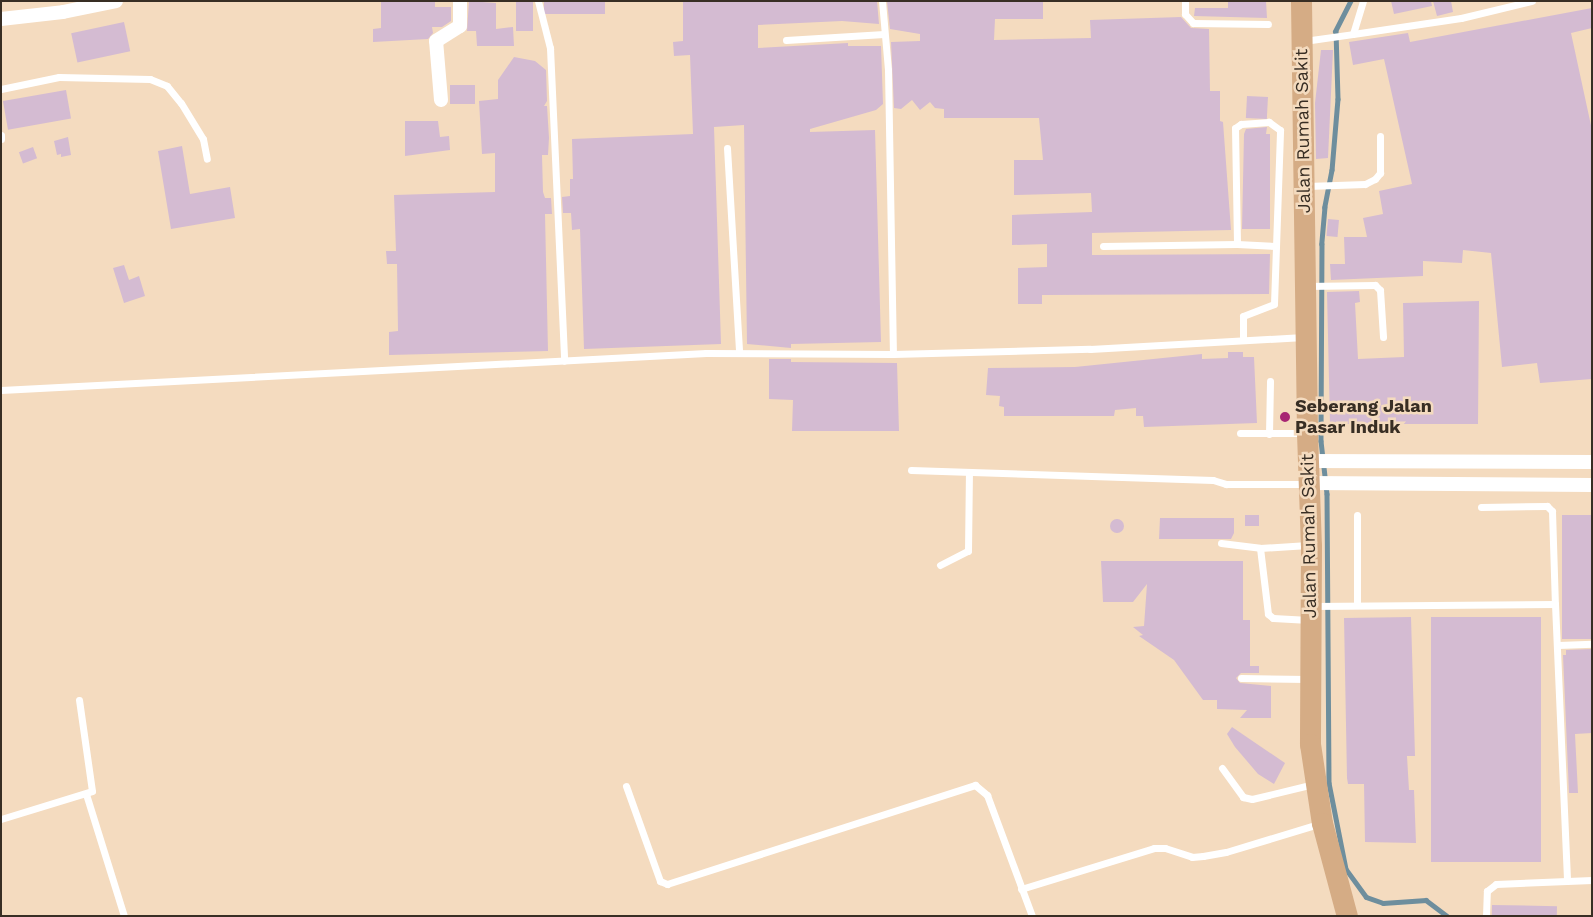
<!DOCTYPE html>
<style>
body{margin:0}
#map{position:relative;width:1593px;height:917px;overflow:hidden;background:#f4dbbf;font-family:"Work Sans",sans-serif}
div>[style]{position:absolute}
.stream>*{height:4.5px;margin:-2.25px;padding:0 2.25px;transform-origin:2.25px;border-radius:2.25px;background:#6e8e9d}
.building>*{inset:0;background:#d4bbd2;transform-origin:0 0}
.round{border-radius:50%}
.lane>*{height:7px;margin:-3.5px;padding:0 3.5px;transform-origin:3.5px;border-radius:3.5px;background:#fff}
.street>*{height:14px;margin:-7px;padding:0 7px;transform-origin:7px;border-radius:7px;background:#fff}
.primary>*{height:21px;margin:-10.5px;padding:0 10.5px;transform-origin:10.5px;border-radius:10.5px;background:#d5ac85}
.dots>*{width:14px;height:14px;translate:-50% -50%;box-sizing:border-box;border:2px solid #f4dbbf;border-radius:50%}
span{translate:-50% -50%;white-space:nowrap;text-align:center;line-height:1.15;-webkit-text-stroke:5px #f4dbbf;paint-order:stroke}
.street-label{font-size:18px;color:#382e24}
.poi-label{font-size:18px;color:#382e24;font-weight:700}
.left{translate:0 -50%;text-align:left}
.frame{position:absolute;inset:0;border:2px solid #382e24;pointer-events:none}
</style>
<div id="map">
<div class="stream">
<i style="left:1351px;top:1px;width:34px;rotate:117deg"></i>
<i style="left:1336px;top:31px;width:68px;rotate:88.3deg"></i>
<i style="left:1338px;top:99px;width:71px;rotate:94.8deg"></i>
<i style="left:1332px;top:170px;width:38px;rotate:101deg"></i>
<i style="left:1325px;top:207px;width:37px;rotate:95deg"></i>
<i style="left:1322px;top:244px;width:197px;rotate:90.3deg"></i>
<i style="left:1321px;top:441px;width:53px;rotate:83.5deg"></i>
<i style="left:1327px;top:494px;width:289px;rotate:89.6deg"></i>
<i style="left:1329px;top:783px;width:88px;rotate:78.8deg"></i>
<i style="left:1346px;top:869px;width:34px;rotate:54deg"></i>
<i style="left:1366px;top:897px;width:18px;rotate:19deg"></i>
<i style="left:1383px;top:903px;width:43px;rotate:-4deg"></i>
<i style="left:1426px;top:900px;width:26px;rotate:37deg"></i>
</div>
<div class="building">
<i style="clip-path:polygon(381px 1px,435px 1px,435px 7px,451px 7px,451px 21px,442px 27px,432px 27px,433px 33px,428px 39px,373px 42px,373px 29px,381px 28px)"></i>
<i style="clip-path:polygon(469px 1px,496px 3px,496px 29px,513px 27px,514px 46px,477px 46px,476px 31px,467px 31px)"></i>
<i style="left:516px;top:1px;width:17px;height:30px"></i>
<i style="left:544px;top:1px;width:61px;height:13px"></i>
<i style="clip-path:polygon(683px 1px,877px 1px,879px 24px,842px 21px,758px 25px,758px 48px,848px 43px,848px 46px,881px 46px,883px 104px,876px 110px,810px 129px,810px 132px,875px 130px,881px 342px,791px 344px,791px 348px,747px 344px,744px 125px,714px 127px,721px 344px,584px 349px,580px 229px,572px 230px,571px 213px,563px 213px,562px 197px,570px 196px,570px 179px,573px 179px,572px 139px,693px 134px,690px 55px,674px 56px,673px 42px,683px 41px)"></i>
<i style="clip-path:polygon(887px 1px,1043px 1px,1043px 19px,995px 19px,994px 40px,1091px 38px,1090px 20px,1181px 17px,1191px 28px,1209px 29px,1210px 91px,1220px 91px,1220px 121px,1223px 122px,1231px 230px,1092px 233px,1092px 255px,1270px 254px,1269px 294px,1042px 295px,1042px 304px,1018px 304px,1018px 268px,1047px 267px,1047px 244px,1012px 245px,1012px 215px,1092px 212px,1091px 193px,1014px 195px,1014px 160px,1043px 160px,1039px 118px,944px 118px,944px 109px,935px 108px,930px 102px,920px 110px,912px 100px,901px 109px,894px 108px,891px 42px,920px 41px,920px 34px,890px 29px)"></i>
<i style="clip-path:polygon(1228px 1px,1266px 1px,1267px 18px,1194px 16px,1195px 8px,1228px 8px)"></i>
<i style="clip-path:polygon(1391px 1px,1431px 1px,1432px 6px,1394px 14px)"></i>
<i style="clip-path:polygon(1433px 1px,1451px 1px,1453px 12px,1437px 16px)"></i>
<i style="clip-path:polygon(1592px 8px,1592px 28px,1571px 33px,1592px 130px,1592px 379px,1540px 383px,1537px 363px,1502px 367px,1491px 253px,1463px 250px,1462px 263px,1423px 261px,1423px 276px,1331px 280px,1330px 264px,1345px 264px,1344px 237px,1367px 237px,1363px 218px,1383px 214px,1379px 191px,1412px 184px,1384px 59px,1353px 65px,1349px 42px,1408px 33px,1410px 42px)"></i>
<i style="left:124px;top:22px;width:30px;height:54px;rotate:78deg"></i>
<i style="clip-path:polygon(1321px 50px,1333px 50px,1328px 158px,1316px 159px,1315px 103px)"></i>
<i style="clip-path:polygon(514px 57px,535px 61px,546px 70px,547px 101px,544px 106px,547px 106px,549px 138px,548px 155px,542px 155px,543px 192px,545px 198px,551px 198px,552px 214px,545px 214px,548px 351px,389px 355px,389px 332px,398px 331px,397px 264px,387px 264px,386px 251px,396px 251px,394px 195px,495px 192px,495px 153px,482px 154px,479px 101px,498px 99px,498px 80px)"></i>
<i style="left:450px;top:85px;width:25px;height:19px"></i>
<i style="left:66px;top:90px;width:29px;height:64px;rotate:80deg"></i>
<i style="left:1247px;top:96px;width:21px;height:22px;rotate:3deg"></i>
<i style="clip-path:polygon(405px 121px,438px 121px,440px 137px,449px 136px,450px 150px,405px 156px)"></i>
<i style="clip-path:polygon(1267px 127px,1266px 134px,1270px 134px,1270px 229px,1242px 229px,1244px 134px,1246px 129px)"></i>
<i style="clip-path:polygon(68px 137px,71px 155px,61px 157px,61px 154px,57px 155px,54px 141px)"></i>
<i style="clip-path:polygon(182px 146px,190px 194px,230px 187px,235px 218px,171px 229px,158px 151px)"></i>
<i style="left:33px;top:147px;width:12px;height:15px;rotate:70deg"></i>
<i style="left:1328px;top:219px;width:11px;height:17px;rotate:5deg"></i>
<i style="clip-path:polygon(124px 265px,129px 280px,139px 276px,145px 296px,124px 303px,113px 268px)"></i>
<i style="clip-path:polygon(1359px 291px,1360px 302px,1355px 303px,1358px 359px,1404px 357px,1403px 303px,1479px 301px,1478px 424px,1330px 424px,1327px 292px)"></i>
<i style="clip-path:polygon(1228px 352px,1243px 352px,1243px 357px,1254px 357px,1257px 423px,1144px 427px,1143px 416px,1136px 416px,1136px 408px,1115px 410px,1114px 416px,1004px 416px,1004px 407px,999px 406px,1000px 396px,986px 395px,988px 368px,1075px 367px,1202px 354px,1202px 359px,1228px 358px)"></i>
<i style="clip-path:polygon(769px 359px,791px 359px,791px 362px,897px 363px,899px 431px,792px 431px,793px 400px,769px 399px)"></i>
<i style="left:1259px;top:515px;width:11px;height:14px;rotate:90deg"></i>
<i style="left:1562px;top:515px;width:30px;height:124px"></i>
<i style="clip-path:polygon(1160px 518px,1234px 518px,1234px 533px,1231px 539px,1159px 539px)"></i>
<i class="round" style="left:1110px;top:519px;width:14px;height:14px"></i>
<i style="clip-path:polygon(1101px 561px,1243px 561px,1243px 620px,1250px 620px,1250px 666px,1259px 666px,1259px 673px,1241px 673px,1236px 678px,1240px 683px,1271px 686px,1271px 718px,1240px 718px,1247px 710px,1217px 709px,1217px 700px,1203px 700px,1174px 660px,1139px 636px,1143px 635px,1133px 627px,1144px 626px,1147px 584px,1133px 602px,1103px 602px)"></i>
<i style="clip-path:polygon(1411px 617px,1415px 756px,1407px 756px,1409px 790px,1414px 790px,1416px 843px,1365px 842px,1364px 784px,1348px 784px,1347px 778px,1344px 618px)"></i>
<i style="left:1541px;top:617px;width:245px;height:110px;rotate:90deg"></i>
<i style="clip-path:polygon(1592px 649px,1592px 733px,1575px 734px,1578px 793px,1569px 793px,1563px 655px,1566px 655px,1566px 650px)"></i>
<i style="clip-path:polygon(1232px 727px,1285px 763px,1274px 784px,1258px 774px,1235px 747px,1227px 734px)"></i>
<i style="left:1492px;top:905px;width:65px;height:11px;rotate:1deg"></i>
</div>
<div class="lane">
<i style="left:538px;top:1px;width:49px;rotate:75.7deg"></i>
<i style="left:550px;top:48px;width:313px;rotate:87.4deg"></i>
<i style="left:882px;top:1px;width:69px;rotate:85deg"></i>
<i style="left:888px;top:70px;width:284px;rotate:89deg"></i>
<i style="left:893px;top:354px;width:197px;rotate:-1.5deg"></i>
<i style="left:1090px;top:349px;width:214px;rotate:-3.2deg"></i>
<i style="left:1185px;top:1px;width:13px;rotate:90deg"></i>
<i style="left:1185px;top:14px;width:12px;rotate:48deg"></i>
<i style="left:1193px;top:23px;width:75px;rotate:0.8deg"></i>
<i style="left:1363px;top:1px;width:34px;rotate:107deg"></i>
<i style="left:1353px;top:34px;width:109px;rotate:-8.4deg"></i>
<i style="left:1461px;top:18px;width:73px;rotate:-13.5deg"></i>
<i style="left:786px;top:40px;width:98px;rotate:-3.5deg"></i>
<i style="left:1304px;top:41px;width:49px;rotate:-8.1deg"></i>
<i style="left:1px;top:89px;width:59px;rotate:-11.7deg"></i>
<i style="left:59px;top:77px;width:91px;rotate:1.3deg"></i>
<i style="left:150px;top:79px;width:18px;rotate:22deg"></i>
<i style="left:167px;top:86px;width:22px;rotate:51deg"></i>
<i style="left:181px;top:103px;width:42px;rotate:58.6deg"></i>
<i style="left:203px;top:139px;width:20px;rotate:79deg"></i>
<i style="left:1px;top:135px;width:4px;rotate:90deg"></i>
<i style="left:727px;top:148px;width:205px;rotate:86.6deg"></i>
<i style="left:1307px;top:186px;width:58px;rotate:-2deg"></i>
<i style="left:1365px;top:184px;width:11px;rotate:-27deg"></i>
<i style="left:1375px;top:179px;width:8px;rotate:-50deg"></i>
<i style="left:1380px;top:173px;width:37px;rotate:-90deg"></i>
<i style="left:1103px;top:246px;width:134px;rotate:-0.9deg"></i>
<i style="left:1307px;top:286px;width:68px;rotate:-0.8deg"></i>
<i style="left:1375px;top:285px;width:7px;rotate:45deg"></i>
<i style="left:1380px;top:290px;width:47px;rotate:86.3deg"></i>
<i style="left:1243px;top:339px;width:23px;rotate:-90deg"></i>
<i style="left:1243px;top:316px;width:33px;rotate:-21deg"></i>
<i style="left:1274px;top:304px;width:174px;rotate:-88deg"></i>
<i style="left:1280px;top:130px;width:14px;rotate:-144deg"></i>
<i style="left:1269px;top:122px;width:28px;rotate:176deg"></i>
<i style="left:1241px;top:124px;width:7px;rotate:146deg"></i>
<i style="left:1235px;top:128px;width:116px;rotate:89deg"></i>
<i style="left:1237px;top:244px;width:39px;rotate:3deg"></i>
<i style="left:1px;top:390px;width:706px;rotate:-3deg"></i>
<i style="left:706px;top:353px;width:187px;rotate:0.3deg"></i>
<i style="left:1240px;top:433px;width:65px"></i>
<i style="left:1269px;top:434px;width:53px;rotate:-88.9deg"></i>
<i style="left:911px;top:470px;width:302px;rotate:1.9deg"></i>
<i style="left:1213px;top:480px;width:14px;rotate:17deg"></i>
<i style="left:1226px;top:484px;width:81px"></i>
<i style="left:1481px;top:507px;width:66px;rotate:-0.9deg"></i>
<i style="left:1547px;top:506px;width:7px;rotate:45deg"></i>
<i style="left:1552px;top:511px;width:93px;rotate:88.2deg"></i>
<i style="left:1221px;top:543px;width:39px;rotate:7deg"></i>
<i style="left:1260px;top:548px;width:66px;rotate:83.1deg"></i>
<i style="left:1268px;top:614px;width:6px;rotate:39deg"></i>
<i style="left:1273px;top:618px;width:36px;rotate:3deg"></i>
<i style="left:1260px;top:548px;width:48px;rotate:-3.6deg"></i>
<i style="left:940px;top:565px;width:31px;rotate:-27deg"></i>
<i style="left:968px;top:551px;width:78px;rotate:-89.3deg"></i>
<i style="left:1357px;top:604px;width:89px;rotate:-90deg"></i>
<i style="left:1312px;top:606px;width:243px;rotate:-0.5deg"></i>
<i style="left:1555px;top:604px;width:277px;rotate:87.5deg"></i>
<i style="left:1558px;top:645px;width:34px;rotate:-2deg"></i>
<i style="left:1241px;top:678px;width:66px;rotate:0.9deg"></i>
<i style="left:1222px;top:768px;width:36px;rotate:54deg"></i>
<i style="left:1243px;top:797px;width:9px;rotate:13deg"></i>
<i style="left:1252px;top:799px;width:64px;rotate:-13.6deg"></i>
<i style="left:626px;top:786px;width:101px;rotate:70.3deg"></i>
<i style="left:660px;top:881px;width:8px;rotate:23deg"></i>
<i style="left:667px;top:884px;width:324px;rotate:-17.8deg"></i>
<i style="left:975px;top:785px;width:16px;rotate:40deg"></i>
<i style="left:987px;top:795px;width:129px;rotate:69.6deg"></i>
<i style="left:86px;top:794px;width:128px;rotate:72.7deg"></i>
<i style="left:1px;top:819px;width:95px;rotate:-17.1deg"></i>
<i style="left:92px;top:791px;width:92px;rotate:-98.1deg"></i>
<i style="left:1021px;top:889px;width:139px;rotate:-17.1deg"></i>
<i style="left:1154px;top:848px;width:11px"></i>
<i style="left:1165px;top:848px;width:28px;rotate:18deg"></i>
<i style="left:1192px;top:857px;width:11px;rotate:-5deg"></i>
<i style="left:1203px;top:856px;width:23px;rotate:-10deg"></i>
<i style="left:1226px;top:852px;width:97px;rotate:-16.8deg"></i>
<i style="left:1486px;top:916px;width:25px;rotate:-88deg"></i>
<i style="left:1487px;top:891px;width:11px;rotate:-38deg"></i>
<i style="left:1496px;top:884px;width:96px;rotate:-2.4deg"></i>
</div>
<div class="street">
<i style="left:1px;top:19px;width:62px;rotate:-6.4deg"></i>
<i style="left:63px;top:12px;width:54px;rotate:-11.7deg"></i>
<i style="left:441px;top:100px;width:59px;rotate:-94.8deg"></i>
<i style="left:436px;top:41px;width:28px;rotate:-32deg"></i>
<i style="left:460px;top:26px;width:25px;rotate:-90deg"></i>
<i style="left:1308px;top:461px;width:284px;rotate:0.2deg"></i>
<i style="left:1309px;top:483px;width:283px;rotate:0.4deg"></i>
</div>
<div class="primary">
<i style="left:1301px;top:1px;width:432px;rotate:89.2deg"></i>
<i style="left:1307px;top:433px;width:112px;rotate:88deg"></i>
<i style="left:1311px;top:545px;width:199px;rotate:90.3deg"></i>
<i style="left:1310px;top:744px;width:80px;rotate:81.4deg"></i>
<i style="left:1322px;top:823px;width:96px;rotate:75deg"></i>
</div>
<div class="dots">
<i style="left:1285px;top:417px;background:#a72573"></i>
</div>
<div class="street-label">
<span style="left:1303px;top:131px;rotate:-91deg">Jalan Rumah Sakit</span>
<span style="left:1309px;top:536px;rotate:-91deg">Jalan Rumah Sakit</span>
</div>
<div class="poi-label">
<span class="left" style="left:1295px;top:417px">Seberang Jalan<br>Pasar Induk</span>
</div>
<div class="frame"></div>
</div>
